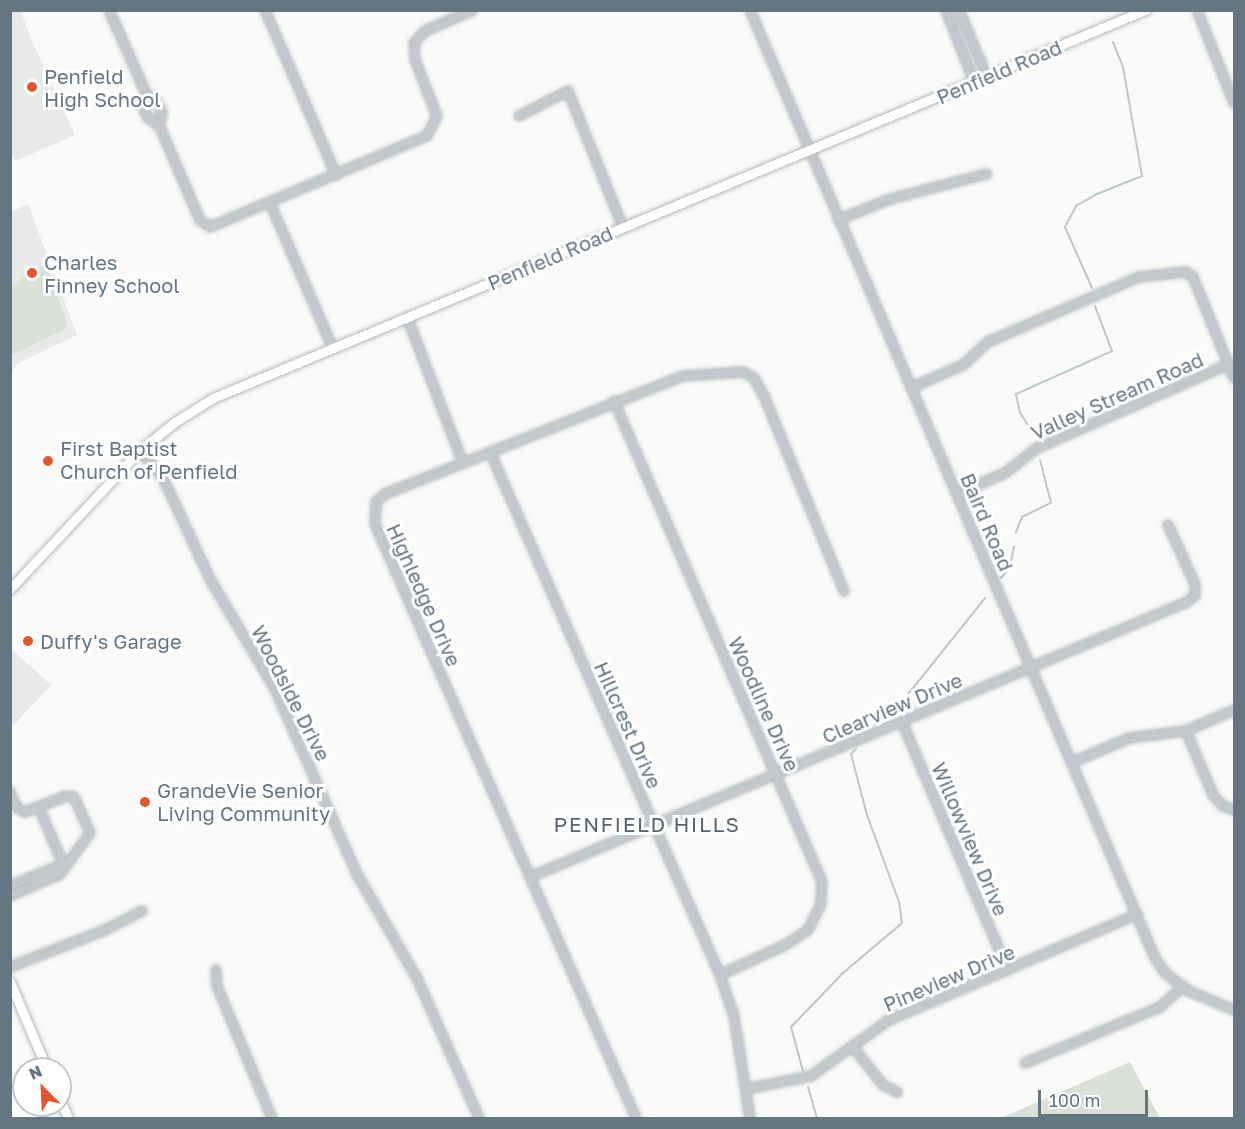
<!DOCTYPE html>
<style>
body{margin:0}
#map{position:relative;width:1245px;height:1129px;overflow:hidden;background:#fafaf8;font-family:"Golos Text",sans-serif}
div>[style]{position:absolute}
.built>*{inset:0;background:#e8e9e9}
.green>*{inset:0;background:#dadfd7}
.stream>*{height:2px;margin:-1px;padding:0 1px;transform-origin:1px;border-radius:1px;background:#bbc7cb}
.roads{filter:drop-shadow(0 0 2px #b5babe) drop-shadow(0 0 2px #b5babe)}
.minor>*{height:8px;margin:-4px;padding:0 4px;transform-origin:4px;border-radius:4px;background:#c3c8cc}
.major>*{height:9px;margin:-4.5px;padding:0 4.5px;transform-origin:4.5px;border-radius:4.5px;background:#fff}
.dots>*{width:16px;height:16px;translate:-50% -50%;box-sizing:border-box;border:3px solid #fff;border-radius:50%}
span{translate:-50% -50%;white-space:nowrap;text-align:center;line-height:1.15;-webkit-text-stroke:6px #fff;paint-order:stroke}
.street-label{font-size:20px;color:#657683}
.poi-label{font-size:20px;color:#657683}
.left{translate:0 -50%;text-align:left}
.neighbourhood-label{font-size:21px;color:#57646e;letter-spacing:1.5px}
.frame{position:absolute;inset:0;border:12px solid #657683;pointer-events:none}
.north{position:absolute;left:12px;top:1057px;width:60px;height:60px;box-sizing:border-box;background:#fff;border:2px solid #c1c8cd;border-radius:50%;rotate:336deg;font-size:16px;font-weight:700;line-height:24px;text-align:center;color:#657683}
.north::after{content:'';display:block;margin:auto;width:21px;height:27px;background:#e4572e;clip-path:polygon(50% 0,100% 100%,50% 72%,0 100%)}
.scale{position:absolute;left:1038px;top:1090px;width:110px;height:27px;box-sizing:border-box;border:3px solid #657683;border-top:0;padding-left:8px;font-size:18px;line-height:21px;white-space:nowrap;color:#657683;-webkit-text-stroke:4px #fff;paint-order:stroke}
</style>
<div id="map">
<div class="built">
<i style="clip-path:polygon(10px 11px,27px 11px,22px 14px,31px 39px,75px 135px,15px 161px,10px 150px)"></i>
<i style="clip-path:polygon(28px 204px,77px 335px,17px 364px,11px 373px,11px 212px)"></i>
<i style="clip-path:polygon(10px 648px,51px 685px,11px 728px,10px 728px)"></i>
</div>
<div class="green">
<i style="clip-path:polygon(45px 263px,67px 323px,65px 329px,11px 355px,11px 286px)"></i>
<i style="clip-path:polygon(1130px 1062px,1160px 1118px,1001px 1118px)"></i>
</div>
<div class="stream">
<i style="left:1092px;top:288px;width:67px;rotate:-113.9deg"></i>
<i style="left:1065px;top:227px;width:24px;rotate:-62deg"></i>
<i style="left:1076px;top:206px;width:24px;rotate:-30deg"></i>
<i style="left:1097px;top:194px;width:48px;rotate:-21.8deg"></i>
<i style="left:1142px;top:176px;width:111px;rotate:-99.9deg"></i>
<i style="left:1123px;top:67px;width:27px;rotate:-112deg"></i>
<i style="left:1034px;top:435px;width:26px;rotate:-122deg"></i>
<i style="left:1020px;top:413px;width:19px;rotate:-102deg"></i>
<i style="left:1016px;top:394px;width:105px;rotate:-24.1deg"></i>
<i style="left:1112px;top:351px;width:48px;rotate:-110.7deg"></i>
<i style="left:1016px;top:532px;width:16px;rotate:-68deg"></i>
<i style="left:1022px;top:517px;width:32px;rotate:-26deg"></i>
<i style="left:1051px;top:503px;width:44px;rotate:-104.3deg"></i>
<i style="left:1001px;top:578px;width:14px;rotate:-51deg"></i>
<i style="left:1010px;top:567px;width:21px;rotate:-79deg"></i>
<i style="left:885px;top:723px;width:160px;rotate:-51.3deg"></i>
<i style="left:803px;top:1071px;width:46px;rotate:-105.3deg"></i>
<i style="left:791px;top:1027px;width:75px;rotate:-46.1deg"></i>
<i style="left:843px;top:973px;width:77px;rotate:-40.3deg"></i>
<i style="left:902px;top:923px;width:21px;rotate:-98deg"></i>
<i style="left:899px;top:902px;width:93px;rotate:-110.2deg"></i>
<i style="left:867px;top:815px;width:63px;rotate:-104.7deg"></i>
<i style="left:851px;top:754px;width:7px;rotate:-45deg"></i>
<i style="left:808px;top:1087px;width:32px;rotate:74deg"></i>
</div>
<div class="roads">
<div class="minor">
<i style="left:109px;top:10px;width:91px;rotate:66deg"></i>
<i style="left:146px;top:93px;width:14px;rotate:39deg"></i>
<i style="left:157px;top:102px;width:12px;rotate:66deg"></i>
<i style="left:162px;top:113px;width:12px;rotate:104deg"></i>
<i style="left:159px;top:125px;width:103px;rotate:66.7deg"></i>
<i style="left:200px;top:220px;width:12px;rotate:35deg"></i>
<i style="left:210px;top:227px;width:235px;rotate:-22.8deg"></i>
<i style="left:427px;top:136px;width:22px;rotate:-63deg"></i>
<i style="left:437px;top:116px;width:60px;rotate:-111.4deg"></i>
<i style="left:415px;top:60px;width:17px;rotate:-93deg"></i>
<i style="left:414px;top:43px;width:16px;rotate:-47deg"></i>
<i style="left:425px;top:31px;width:52px;rotate:-23.6deg"></i>
<i style="left:265px;top:10px;width:180px;rotate:66.7deg"></i>
<i style="left:750px;top:10px;width:1031px;rotate:66.87deg"></i>
<i style="left:1155px;top:958px;width:18px;rotate:56deg"></i>
<i style="left:1165px;top:973px;width:30px;rotate:37deg"></i>
<i style="left:1189px;top:991px;width:49px;rotate:22.9deg"></i>
<i style="left:946px;top:10px;width:77px;rotate:68.7deg"></i>
<i style="left:959px;top:10px;width:73px;rotate:67.3deg"></i>
<i style="left:1197px;top:10px;width:100px;rotate:68.3deg"></i>
<i style="left:146px;top:93px;width:14px;rotate:102deg"></i>
<i style="left:143px;top:107px;width:12px;rotate:66deg"></i>
<i style="left:148px;top:118px;width:13px;rotate:32deg"></i>
<i style="left:519px;top:116px;width:55px;rotate:-27deg"></i>
<i style="left:568px;top:91px;width:147px;rotate:68deg"></i>
<i style="left:270px;top:203px;width:156px;rotate:66.6deg"></i>
<i style="left:838px;top:220px;width:56px;rotate:-22deg"></i>
<i style="left:890px;top:199px;width:100px;rotate:-14.5deg"></i>
<i style="left:407px;top:317px;width:156px;rotate:69deg"></i>
<i style="left:911px;top:388px;width:57px;rotate:-23.9deg"></i>
<i style="left:963px;top:365px;width:34px;rotate:-43deg"></i>
<i style="left:988px;top:342px;width:164px;rotate:-23.3deg"></i>
<i style="left:1139px;top:277px;width:47px;rotate:-6.1deg"></i>
<i style="left:1186px;top:272px;width:9px;rotate:36deg"></i>
<i style="left:1193px;top:277px;width:109px;rotate:67.9deg"></i>
<i style="left:614px;top:401px;width:524px;rotate:66.61deg"></i>
<i style="left:822px;top:882px;width:22px;rotate:93deg"></i>
<i style="left:821px;top:904px;width:29px;rotate:117deg"></i>
<i style="left:808px;top:930px;width:30px;rotate:147deg"></i>
<i style="left:783px;top:946px;width:69px;rotate:155.3deg"></i>
<i style="left:140px;top:450px;width:36px;rotate:51deg"></i>
<i style="left:163px;top:478px;width:114px;rotate:65deg"></i>
<i style="left:211px;top:581px;width:126px;rotate:59.3deg"></i>
<i style="left:275px;top:689px;width:205px;rotate:66.1deg"></i>
<i style="left:358px;top:876px;width:118px;rotate:60deg"></i>
<i style="left:417px;top:978px;width:153px;rotate:66.1deg"></i>
<i style="left:490px;top:452px;width:571px;rotate:66.26deg"></i>
<i style="left:720px;top:975px;width:43px;rotate:71.1deg"></i>
<i style="left:734px;top:1016px;width:103px;rotate:81.1deg"></i>
<i style="left:957px;top:494px;width:52px;rotate:-23.6deg"></i>
<i style="left:1005px;top:473px;width:41px;rotate:-38deg"></i>
<i style="left:1037px;top:448px;width:210px;rotate:-23.6deg"></i>
<i style="left:902px;top:722px;width:270px;rotate:66.9deg"></i>
<i style="left:1186px;top:731px;width:69px;rotate:67.1deg"></i>
<i style="left:1213px;top:795px;width:15px;rotate:48deg"></i>
<i style="left:1223px;top:806px;width:12px;rotate:20deg"></i>
<i style="left:1073px;top:762px;width:61px;rotate:-23.2deg"></i>
<i style="left:1129px;top:738px;width:57px;rotate:-7deg"></i>
<i style="left:1186px;top:731px;width:52px;rotate:-23.6deg"></i>
<i style="left:10px;top:792px;width:17px;rotate:66deg"></i>
<i style="left:17px;top:808px;width:9px;rotate:27deg"></i>
<i style="left:25px;top:812px;width:44px;rotate:-21.3deg"></i>
<i style="left:66px;top:796px;width:8px;rotate:7deg"></i>
<i style="left:74px;top:797px;width:39px;rotate:66deg"></i>
<i style="left:90px;top:833px;width:51px;rotate:126.2deg"></i>
<i style="left:60px;top:874px;width:55px;rotate:156.3deg"></i>
<i style="left:39px;top:808px;width:63px;rotate:66.7deg"></i>
<i style="left:530px;top:877px;width:712px;rotate:-22.71deg"></i>
<i style="left:1187px;top:602px;width:11px;rotate:-41deg"></i>
<i style="left:1195px;top:595px;width:11px;rotate:-90deg"></i>
<i style="left:1195px;top:584px;width:65px;rotate:-114.6deg"></i>
<i style="left:10px;top:886px;width:50px;rotate:-22.4deg"></i>
<i style="left:56px;top:867px;width:6px;rotate:9deg"></i>
<i style="left:10px;top:967px;width:102px;rotate:-21.3deg"></i>
<i style="left:105px;top:930px;width:42px;rotate:-27.2deg"></i>
<i style="left:216px;top:970px;width:16px;rotate:86deg"></i>
<i style="left:217px;top:986px;width:143px;rotate:67.4deg"></i>
<i style="left:852px;top:1046px;width:50px;rotate:51.5deg"></i>
<i style="left:883px;top:1085px;width:16px;rotate:27deg"></i>
<i style="left:1025px;top:1063px;width:146px;rotate:-22.5deg"></i>
<i style="left:1160px;top:1007px;width:30px;rotate:-42deg"></i>
<i style="left:746px;top:1089px;width:66px;rotate:-11.3deg"></i>
<i style="left:811px;top:1076px;width:96px;rotate:-35.7deg"></i>
<i style="left:889px;top:1020px;width:270px;rotate:-23.1deg"></i>
<i style="left:636px;top:1118px;width:649px;rotate:-113.72deg"></i>
<i style="left:375px;top:524px;width:22px;rotate:-87deg"></i>
<i style="left:376px;top:502px;width:12px;rotate:-42deg"></i>
<i style="left:385px;top:494px;width:321px;rotate:-21.6deg"></i>
<i style="left:683px;top:376px;width:60px;rotate:-3.8deg"></i>
<i style="left:743px;top:372px;width:13px;rotate:29deg"></i>
<i style="left:754px;top:378px;width:21px;rotate:61deg"></i>
<i style="left:764px;top:396px;width:211px;rotate:67.7deg"></i>
</div>
<div class="major">
<i style="left:10px;top:589px;width:190px;rotate:-46.9deg"></i>
<i style="left:140px;top:450px;width:45px;rotate:-38.7deg"></i>
<i style="left:175px;top:422px;width:45px;rotate:-32.3deg"></i>
<i style="left:213px;top:398px;width:1010px;rotate:-22.6deg"></i>
<i style="left:10px;top:982px;width:95px;rotate:67deg"></i>
<i style="left:60px;top:1100px;width:20px;rotate:66deg"></i>
</div>
</div>
<div class="dots">
<i style="left:32px;top:87px;background:#e4572e"></i>
<i style="left:32px;top:273px;background:#e4572e"></i>
<i style="left:48px;top:461px;background:#e4572e"></i>
<i style="left:28px;top:641px;background:#e4572e"></i>
<i style="left:145px;top:802px;background:#e4572e"></i>
</div>
<div class="street-label">
<span style="left:999px;top:72px;rotate:-23deg">Penfield Road</span>
<span style="left:550px;top:258px;rotate:-23deg">Penfield Road</span>
<span style="left:1117px;top:396px;rotate:-24deg">Valley Stream Road</span>
<span style="left:987px;top:522px;rotate:67deg">Baird Road</span>
<span style="left:424px;top:595px;rotate:66deg">Highledge Drive</span>
<span style="left:291px;top:693px;rotate:63deg">Woodside Drive</span>
<span style="left:764px;top:704px;rotate:66deg">Woodline Drive</span>
<span style="left:892px;top:708px;rotate:-23deg">Clearview Drive</span>
<span style="left:628px;top:725px;rotate:66deg">Hillcrest Drive</span>
<span style="left:970px;top:839px;rotate:67deg">Willowview Drive</span>
<span style="left:949px;top:978px;rotate:-23deg">Pineview Drive</span>
</div>
<div class="poi-label">
<span class="left" style="left:44px;top:88px">Penfield<br>High School</span>
<span class="left" style="left:44px;top:274px">Charles<br>Finney School</span>
<span class="left" style="left:60px;top:460px">First Baptist<br>Church of Penfield</span>
<span class="left" style="left:40px;top:641px">Duffy's Garage</span>
<span class="left" style="left:157px;top:802px">GrandeVie Senior<br>Living Community</span>
</div>
<div class="neighbourhood-label">
<span style="left:647px;top:824px">PENFIELD HILLS</span>
</div>
<div class="frame"></div>
<div class="north">N</div>
<div class="scale">100 m</div>
</div>
